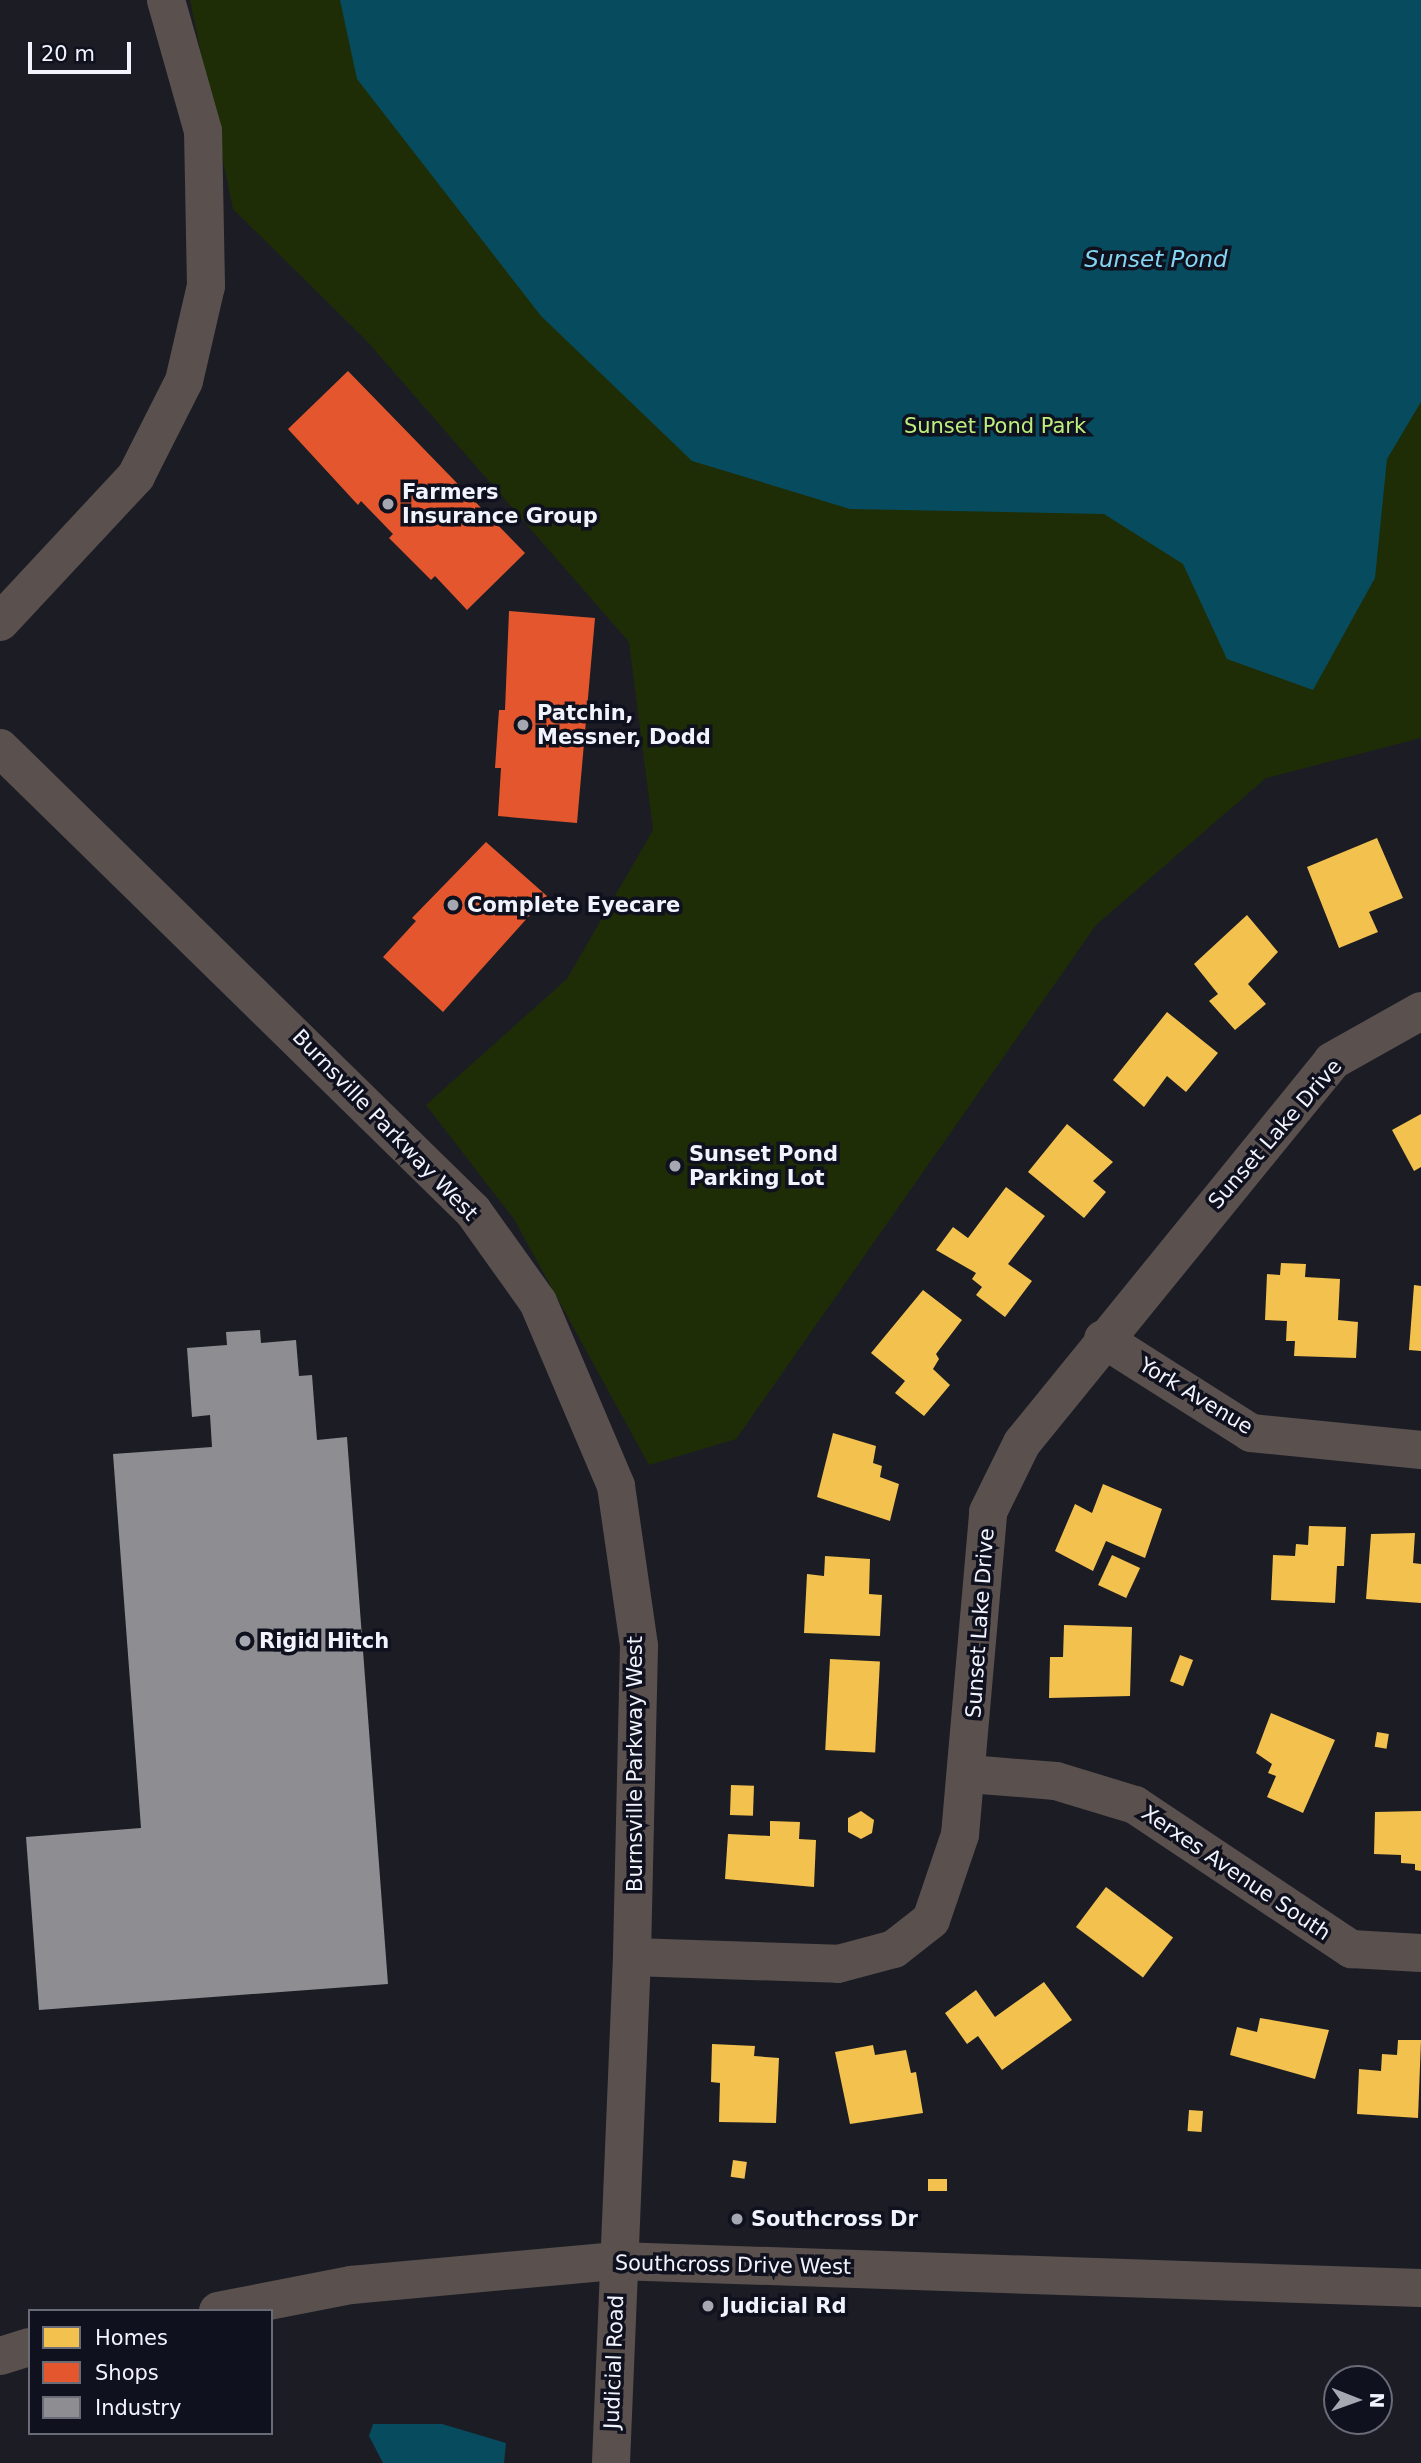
<!DOCTYPE html>
<style>
body{margin:0}
#map{position:relative;width:1421px;height:2463px;overflow:hidden;background:#1c1d24;font-family:"DejaVu Sans",sans-serif}
div>[style]{position:absolute}
.green>*{inset:0;background:#1e2d06}
.water>*{inset:0;background:#074b5e}
.homes>*{inset:0;background:#f2c14e;transform-origin:0 0}
.shops>*{inset:0;background:#e4572e}
.industry>*{inset:0;background:#8d8d92}
.minor>*{height:38px;margin:-19px;padding:0 19px;transform-origin:19px;border-radius:19px;background:#5a514f}
.dots>*{width:19px;height:19px;translate:-50% -50%;box-sizing:border-box;border:4px solid #0f111e;border-radius:50%}
span{translate:-50% -50%;white-space:nowrap;text-align:center;line-height:1.15;-webkit-text-stroke:7px #0f111e;paint-order:stroke}
.park-label{font-size:21px;color:#beee7d}
.poi-label{font-size:21px;color:#f1f3fd;font-weight:700}
.left{translate:0 -50%;text-align:left}
.street-label{font-size:21px;color:#f1f3fd}
.water-label{font-size:23px;color:#83d6f4;font-style:italic}
.legend{position:absolute;left:28px;top:2309px;width:245px;height:126px;box-sizing:border-box;background:#0f111e;border:2px solid #696b77;margin:0;padding:9px 12px;list-style:none;font-size:21px;color:#f1f3fd}
.legend li{display:flex;align-items:center;gap:14px;height:35px}
.legend b{width:35px;border:2px solid #696b77}
.north{position:absolute;left:1323px;top:2365px;width:70px;height:70px;box-sizing:border-box;background:#0f111e;border:2px solid #696b77;border-radius:50%;rotate:91deg;font-size:19px;font-weight:700;line-height:28px;text-align:center;color:#f1f3fd}
.north::after{content:'';display:block;margin:auto;width:24px;height:32px;background:#a6a8b1;clip-path:polygon(50% 0,100% 100%,50% 72%,0 100%)}
.scale{position:absolute;left:28px;top:42px;width:103px;height:32px;box-sizing:border-box;border:4px solid #f1f3fd;border-top:0;padding-left:9px;font-size:21px;line-height:24px;white-space:nowrap;color:#f1f3fd;-webkit-text-stroke:5px #0f111e;paint-order:stroke}
</style>
<div id="map">
<div class="green">
<i style="clip-path:polygon(190px 0,1421px 0,1421px 738px,1266px 778px,1096px 925px,736px 1439px,649px 1465px,514px 1219px,426px 1105px,567px 979px,653px 830px,629px 642px,366px 340px,233px 209px)"></i>
</div>
<div class="water">
<i style="clip-path:polygon(340px 0,1421px 0,1421px 402px,1387px 459px,1375px 578px,1313px 690px,1227px 659px,1183px 564px,1104px 514px,850px 509px,692px 461px,541px 316px,357px 79px)"></i>
<i style="clip-path:polygon(373px 2424px,442px 2424px,506px 2443px,504px 2463px,383px 2463px,369px 2436px)"></i>
</div>
<div class="homes">
<i style="clip-path:polygon(1377px 838px,1403px 898px,1369px 912px,1378px 932px,1339px 948px,1307px 867px)"></i>
<i style="clip-path:polygon(1247px 915px,1278px 952px,1248px 984px,1266px 1004px,1235px 1030px,1209px 1001px,1218px 994px,1194px 964px)"></i>
<i style="clip-path:polygon(1167px 1012px,1218px 1053px,1186px 1092px,1167px 1076px,1144px 1107px,1113px 1080px)"></i>
<i style="clip-path:polygon(1421px 1114px,1421px 1167px,1414px 1171px,1392px 1130px)"></i>
<i style="clip-path:polygon(1067px 1124px,1113px 1162px,1093px 1181px,1106px 1192px,1084px 1218px,1028px 1172px)"></i>
<i style="clip-path:polygon(1006px 1187px,1045px 1216px,1008px 1264px,1032px 1281px,1005px 1317px,976px 1295px,982px 1287px,972px 1279px,976px 1273px,936px 1250px,953px 1227px,968px 1238px)"></i>
<i style="clip-path:polygon(1281px 1263px,1306px 1264px,1305px 1277px,1340px 1279px,1338px 1320px,1358px 1322px,1356px 1358px,1294px 1356px,1295px 1341px,1286px 1341px,1287px 1321px,1265px 1320px,1267px 1274px,1280px 1275px)"></i>
<i style="clip-path:polygon(1414px 1285px,1421px 1286px,1421px 1351px,1409px 1350px)"></i>
<i style="clip-path:polygon(923px 1290px,962px 1320px,936px 1354px,939px 1359px,933px 1369px,950px 1385px,924px 1416px,895px 1393px,905px 1381px,871px 1353px)"></i>
<i style="clip-path:polygon(833px 1433px,876px 1446px,873px 1463px,882px 1466px,880px 1477px,899px 1484px,890px 1521px,817px 1497px)"></i>
<i style="clip-path:polygon(1103px 1484px,1162px 1509px,1145px 1558px,1106px 1541px,1093px 1571px,1055px 1551px,1075px 1504px,1092px 1513px)"></i>
<i style="clip-path:polygon(1309px 1526px,1346px 1527px,1344px 1566px,1337px 1566px,1335px 1603px,1271px 1600px,1273px 1555px,1295px 1556px,1296px 1544px,1308px 1545px)"></i>
<i style="clip-path:polygon(1415px 1533px,1413px 1563px,1421px 1564px,1421px 1603px,1366px 1599px,1371px 1534px)"></i>
<i style="left:1112px;top:1555px;width:31px;height:33px;rotate:25deg"></i>
<i style="clip-path:polygon(825px 1556px,870px 1559px,869px 1594px,882px 1595px,880px 1636px,804px 1633px,807px 1574px,824px 1576px)"></i>
<i style="clip-path:polygon(1064px 1625px,1132px 1627px,1130px 1696px,1049px 1698px,1050px 1657px,1063px 1657px)"></i>
<i style="left:1180px;top:1655px;width:14px;height:28px;rotate:21deg"></i>
<i style="left:830px;top:1659px;width:50px;height:91px;rotate:3deg"></i>
<i style="clip-path:polygon(1271px 1713px,1335px 1740px,1303px 1813px,1267px 1797px,1276px 1776px,1268px 1773px,1272px 1764px,1256px 1753px)"></i>
<i style="left:1377px;top:1732px;width:12px;height:15px;rotate:9deg"></i>
<i style="left:731px;top:1785px;width:23px;height:30px;rotate:2deg"></i>
<i style="clip-path:polygon(861px 1811px,874px 1820px,872px 1833px,861px 1839px,848px 1832px,848px 1818px)"></i>
<i style="clip-path:polygon(1421px 1811px,1421px 1871px,1415px 1870px,1415px 1864px,1401px 1863px,1401px 1855px,1374px 1854px,1375px 1812px)"></i>
<i style="clip-path:polygon(770px 1821px,800px 1822px,799px 1839px,816px 1840px,814px 1887px,725px 1879px,728px 1834px,770px 1836px)"></i>
<i style="left:1106px;top:1887px;width:84px;height:50px;rotate:37deg"></i>
<i style="clip-path:polygon(1044px 1982px,1072px 2020px,1002px 2070px,978px 2036px,967px 2044px,945px 2013px,976px 1990px,995px 2017px)"></i>
<i style="clip-path:polygon(1260px 2018px,1329px 2030px,1315px 2079px,1230px 2055px,1237px 2027px,1257px 2032px)"></i>
<i style="clip-path:polygon(1398px 2040px,1421px 2040px,1418px 2118px,1357px 2114px,1359px 2069px,1381px 2071px,1382px 2054px,1397px 2055px)"></i>
<i style="clip-path:polygon(712px 2044px,755px 2046px,754px 2056px,779px 2058px,776px 2123px,719px 2122px,720px 2083px,711px 2082px)"></i>
<i style="clip-path:polygon(873px 2045px,875px 2055px,906px 2050px,911px 2073px,916px 2072px,923px 2113px,850px 2124px,835px 2052px)"></i>
<i style="left:1189px;top:2110px;width:14px;height:21px;rotate:4deg"></i>
<i style="left:733px;top:2160px;width:14px;height:17px;rotate:8deg"></i>
<i style="left:928px;top:2179px;width:19px;height:12px"></i>
</div>
<div class="shops">
<i style="clip-path:polygon(348px 371px,525px 553px,467px 610px,435px 576px,431px 580px,389px 538px,393px 534px,361px 501px,358px 505px,288px 429px)"></i>
<i style="clip-path:polygon(509px 611px,595px 618px,577px 823px,498px 816px,501px 768px,495px 768px,499px 710px,505px 710px)"></i>
<i style="clip-path:polygon(486px 842px,547px 896px,443px 1012px,383px 957px,416px 921px,412px 918px)"></i>
</div>
<div class="industry">
<i style="clip-path:polygon(260px 1330px,261px 1343px,296px 1340px,299px 1376px,312px 1375px,317px 1440px,347px 1437px,388px 1984px,39px 2010px,26px 1837px,141px 1828px,113px 1454px,212px 1447px,210px 1415px,192px 1417px,187px 1348px,227px 1345px,226px 1332px)"></i>
</div>
<div class="minor">
<i style="left:0;top:622px;width:200px;rotate:-47deg"></i>
<i style="left:136px;top:476px;width:106px;rotate:-63.2deg"></i>
<i style="left:184px;top:381px;width:98px;rotate:-77deg"></i>
<i style="left:206px;top:286px;width:155px;rotate:-91.1deg"></i>
<i style="left:203px;top:131px;width:136px;rotate:-105.8deg"></i>
<i style="left:0;top:748px;width:662px;rotate:44.39deg"></i>
<i style="left:473px;top:1211px;width:112px;rotate:54.5deg"></i>
<i style="left:538px;top:1302px;width:200px;rotate:67deg"></i>
<i style="left:616px;top:1486px;width:162px;rotate:81.8deg"></i>
<i style="left:639px;top:1646px;width:311px;rotate:91.3deg"></i>
<i style="left:632px;top:1957px;width:506px;rotate:92.38deg"></i>
<i style="left:1103px;top:1339px;width:175px;rotate:32.4deg"></i>
<i style="left:1251px;top:1433px;width:171px;rotate:5.7deg"></i>
<i style="left:969px;top:1774px;width:87px;rotate:4.6deg"></i>
<i style="left:1056px;top:1781px;width:83px;rotate:16.9deg"></i>
<i style="left:1135px;top:1805px;width:260px;rotate:33.7deg"></i>
<i style="left:1351px;top:1949px;width:70px;rotate:3.3deg"></i>
<i style="left:632px;top:1957px;width:206px;rotate:1.9deg"></i>
<i style="left:838px;top:1964px;width:58px;rotate:-15deg"></i>
<i style="left:894px;top:1949px;width:47px;rotate:-38.1deg"></i>
<i style="left:931px;top:1920px;width:90px;rotate:-71.2deg"></i>
<i style="left:960px;top:1835px;width:324px;rotate:-85deg"></i>
<i style="left:988px;top:1512px;width:77px;rotate:-63.8deg"></i>
<i style="left:1022px;top:1443px;width:492px;rotate:-50.9deg"></i>
<i style="left:1332px;top:1061px;width:102px;rotate:-29.3deg"></i>
<i style="left:218px;top:2311px;width:136px;rotate:-11.1deg"></i>
<i style="left:351px;top:2285px;width:267px;rotate:-5.2deg"></i>
<i style="left:617px;top:2261px;width:804px;rotate:1.92deg"></i>
<i style="left:0;top:2356px;width:31px;rotate:-17deg"></i>
</div>
<div class="dots">
<i style="left:388px;top:504px;background:#a6a8b1"></i>
<i style="left:523px;top:725px;background:#a6a8b1"></i>
<i style="left:453px;top:905px;background:#a6a8b1"></i>
<i style="left:675px;top:1166px;background:#a6a8b1"></i>
<i style="left:245px;top:1641px;background:#a6a8b1"></i>
<i style="left:737px;top:2219px;background:#a6a8b1"></i>
<i style="left:708px;top:2306px;background:#a6a8b1"></i>
</div>
<div class="park-label">
<span style="left:995px;top:426px">Sunset Pond Park</span>
</div>
<div class="poi-label">
<span class="left" style="left:402px;top:504px">Farmers<br>Insurance Group</span>
<span class="left" style="left:537px;top:725px">Patchin,<br>Messner, Dodd</span>
<span class="left" style="left:467px;top:905px">Complete Eyecare</span>
<span class="left" style="left:689px;top:1166px">Sunset Pond<br>Parking Lot</span>
<span class="left" style="left:259px;top:1641px">Rigid Hitch</span>
<span class="left" style="left:751px;top:2219px">Southcross Dr</span>
<span class="left" style="left:722px;top:2306px">Judicial Rd</span>
</div>
<div class="street-label">
<span style="left:385px;top:1125px;rotate:46deg">Burnsville Parkway West</span>
<span style="left:1275px;top:1134px;rotate:-49deg">Sunset Lake Drive</span>
<span style="left:1196px;top:1396px;rotate:31deg">York Avenue</span>
<span style="left:980px;top:1623px;rotate:-86deg">Sunset Lake Drive</span>
<span style="left:635px;top:1764px;rotate:-90deg">Burnsville Parkway West</span>
<span style="left:1236px;top:1873px;rotate:34deg">Xerxes Avenue South</span>
<span style="left:733px;top:2265px;rotate:1deg">Southcross Drive West</span>
<span style="left:614px;top:2362px;rotate:-88deg">Judicial Road</span>
</div>
<div class="water-label">
<span style="left:1156px;top:259px">Sunset Pond</span>
</div>
<ul class="legend">
<li><b style="height:19px;background:#f2c14e"></b>Homes</li>
<li><b style="height:19px;background:#e4572e"></b>Shops</li>
<li><b style="height:19px;background:#8d8d92"></b>Industry</li>
</ul>
<div class="north">N</div>
<div class="scale">20 m</div>
</div>
